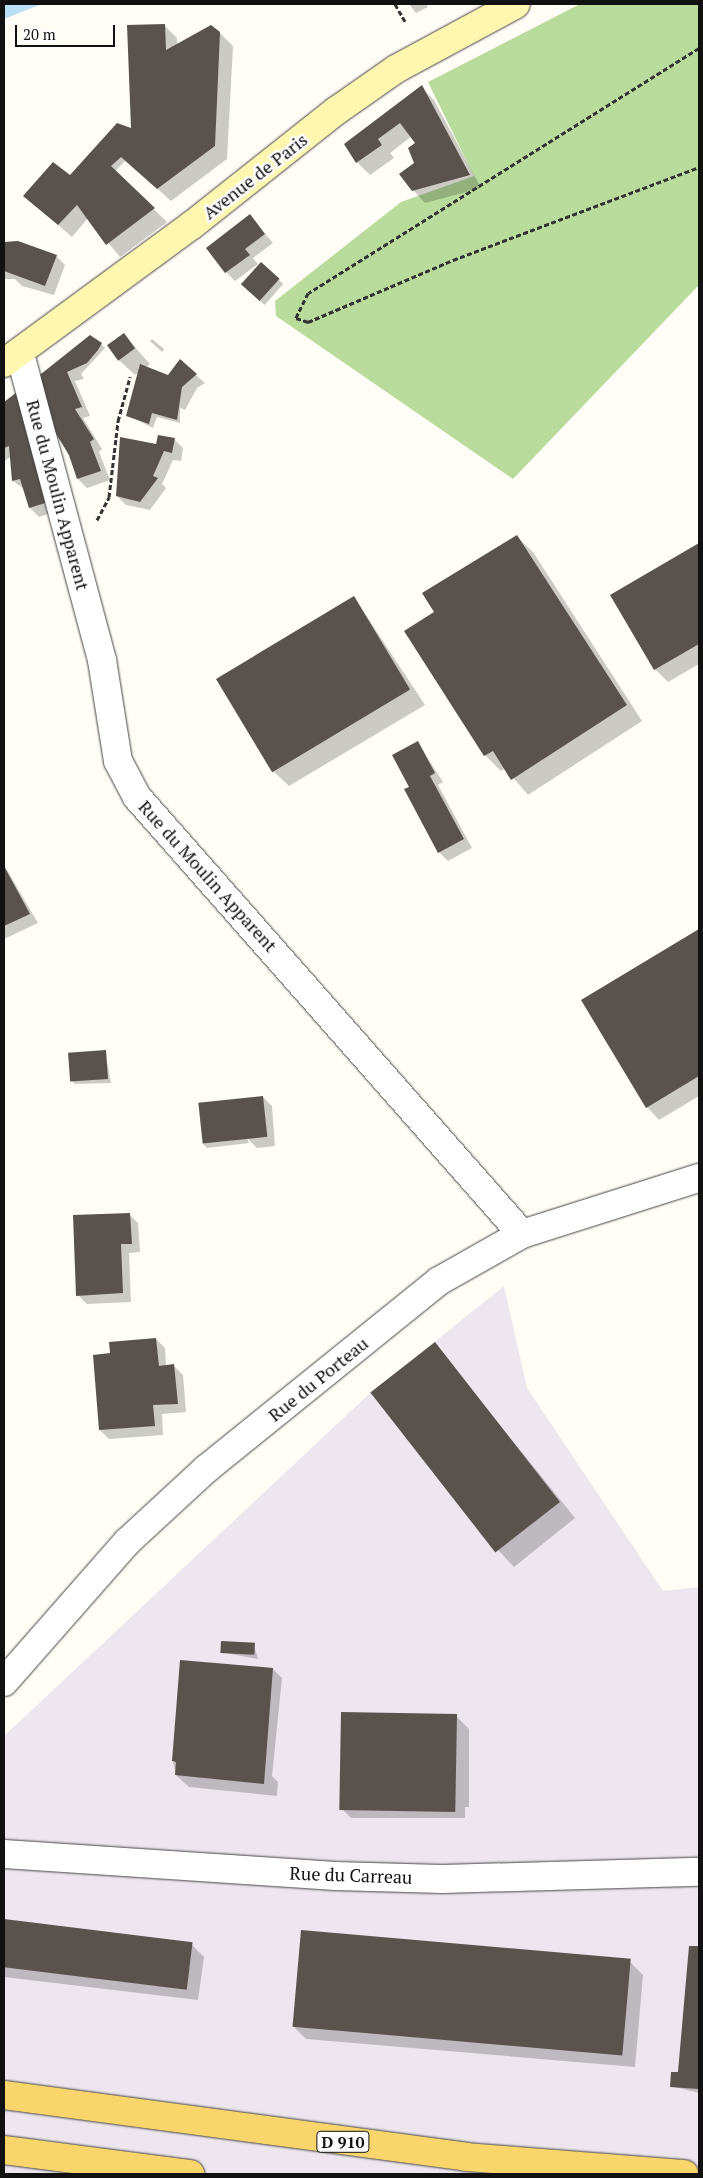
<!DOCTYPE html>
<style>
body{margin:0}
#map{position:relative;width:703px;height:2178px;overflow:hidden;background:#fffdf5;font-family:"PT Serif",serif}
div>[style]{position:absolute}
.industrial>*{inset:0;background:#eee6ef}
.forest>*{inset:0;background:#b9dc9c}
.water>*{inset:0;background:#b9e0f7}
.shadow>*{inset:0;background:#0003;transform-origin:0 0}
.building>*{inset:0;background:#5a524d;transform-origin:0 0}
.path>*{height:3px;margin-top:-1.5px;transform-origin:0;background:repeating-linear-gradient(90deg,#333 0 5px,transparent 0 7.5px)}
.roads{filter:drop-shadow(0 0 1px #444) drop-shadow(0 0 1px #444)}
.street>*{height:28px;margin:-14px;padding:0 14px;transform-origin:14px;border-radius:14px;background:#fff}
.secondary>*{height:28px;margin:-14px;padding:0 14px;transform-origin:14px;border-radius:14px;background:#fff6b0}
.primary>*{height:28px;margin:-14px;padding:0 14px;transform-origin:14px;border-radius:14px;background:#f9d66b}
span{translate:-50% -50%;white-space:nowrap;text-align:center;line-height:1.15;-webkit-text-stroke:5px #fff;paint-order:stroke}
.shield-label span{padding:1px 4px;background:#fff;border:1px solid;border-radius:4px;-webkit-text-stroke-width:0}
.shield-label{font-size:16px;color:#111;font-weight:700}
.street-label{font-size:18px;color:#111}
.frame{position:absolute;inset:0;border:5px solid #111;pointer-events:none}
.scale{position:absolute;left:15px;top:25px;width:100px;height:22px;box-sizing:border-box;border:2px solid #111;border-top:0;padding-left:6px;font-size:15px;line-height:18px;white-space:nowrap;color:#111;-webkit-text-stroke:4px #fff;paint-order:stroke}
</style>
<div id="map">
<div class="industrial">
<i style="clip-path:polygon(504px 1286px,527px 1388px,663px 1591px,699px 1587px,699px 2174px,4px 2174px,4px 1736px,368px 1395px)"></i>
</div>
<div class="forest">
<i style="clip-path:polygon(580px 4px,699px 4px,699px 285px,513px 479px,276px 316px,275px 301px,401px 202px,474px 176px,428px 82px)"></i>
</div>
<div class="water">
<i style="clip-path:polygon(4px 4px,42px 4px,4px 19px)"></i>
</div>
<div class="shadow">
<i style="clip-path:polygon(409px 4px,426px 4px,428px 7px,416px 13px)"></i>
<i style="clip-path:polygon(164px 25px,177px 38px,177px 45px,220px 33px,233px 46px,227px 159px,171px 201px,126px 160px,115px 171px,167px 222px,120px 257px,88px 218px,72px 237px,25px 196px,70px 176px,93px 150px,132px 130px)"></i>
<i style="clip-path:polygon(421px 87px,434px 100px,481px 188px,425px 203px,413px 190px,417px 143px,412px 136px,390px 153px,394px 158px,370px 175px,357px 162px)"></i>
<i style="clip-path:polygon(250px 216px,273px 243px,253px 258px,258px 264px,235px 281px,226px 272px)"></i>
<i style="clip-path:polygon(18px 242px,56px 256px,65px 265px,54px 295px,22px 286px,15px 279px,4px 279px,4px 243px)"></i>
<i style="left:261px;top:264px;width:30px;height:28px;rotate:42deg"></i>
<i style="clip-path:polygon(124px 335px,150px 364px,145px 368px,168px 377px,180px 361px,205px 383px,197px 388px,185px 410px,180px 408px,180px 423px,157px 417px,153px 428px,127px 415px,138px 373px,135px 375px,119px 360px)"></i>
<i style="clip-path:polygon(152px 339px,164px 349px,162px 352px,150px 341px)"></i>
<i style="clip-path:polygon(101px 344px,105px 348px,81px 374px,84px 379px,75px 381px,90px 416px,83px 418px,102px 449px,99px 452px,110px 480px,87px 488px,78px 479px,38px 378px)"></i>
<i style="clip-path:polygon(20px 391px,60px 510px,39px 517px,30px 508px,24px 489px,13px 481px,11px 457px,4px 461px,4px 403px)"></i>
<i style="clip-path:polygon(174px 439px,183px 448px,181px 461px,173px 460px,162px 484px,166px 488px,150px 510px,126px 505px,117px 496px,157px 446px)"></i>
<i style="clip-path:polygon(517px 537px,533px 552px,642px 721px,528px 795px,505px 768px,501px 771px,485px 755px,436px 612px)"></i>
<i style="clip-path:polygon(699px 544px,699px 664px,668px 682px,655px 669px,612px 595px)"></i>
<i style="clip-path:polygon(354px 597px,425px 705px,289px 786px,273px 771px)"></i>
<i style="clip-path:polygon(418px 743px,443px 782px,438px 785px,472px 848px,448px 861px,439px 852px)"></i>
<i style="clip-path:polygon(4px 865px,38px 923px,4px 939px)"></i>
<i style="clip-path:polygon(699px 930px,699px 1096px,659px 1120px,647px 1107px,582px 1000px)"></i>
<i style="clip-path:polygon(105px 1051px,111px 1083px,75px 1084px,71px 1080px)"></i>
<i style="clip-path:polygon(263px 1097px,272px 1106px,275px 1146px,257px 1148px,247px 1138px,249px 1143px,207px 1148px,203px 1144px)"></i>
<i style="clip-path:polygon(129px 1214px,138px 1223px,140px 1252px,129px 1253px,131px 1302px,87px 1304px,78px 1295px)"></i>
<i style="clip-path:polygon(156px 1339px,165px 1348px,166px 1366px,174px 1366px,183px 1375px,186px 1412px,162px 1414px,163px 1435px,109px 1439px,100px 1430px,111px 1354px)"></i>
<i style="clip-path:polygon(434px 1344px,575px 1518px,514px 1567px,499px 1551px)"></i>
<i style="clip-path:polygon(254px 1645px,258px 1659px,220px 1652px)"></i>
<i style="clip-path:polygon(273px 1669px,282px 1678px,272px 1776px,278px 1782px,277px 1796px,189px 1787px,176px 1775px,173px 1761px)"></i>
<i style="clip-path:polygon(456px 1716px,469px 1729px,469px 1807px,465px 1807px,465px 1818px,351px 1818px,342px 1809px)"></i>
<i style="clip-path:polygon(4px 1921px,192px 1945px,204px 1957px,198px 2000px,4px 1977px)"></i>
<i style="clip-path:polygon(690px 1947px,699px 1948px,699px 2093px,671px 2086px,682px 2074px)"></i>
<i style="clip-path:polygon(630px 1962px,643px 1975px,635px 2067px,306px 2039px,294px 2027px)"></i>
</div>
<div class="building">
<i style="clip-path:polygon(165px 24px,166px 50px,211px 25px,220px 32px,215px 146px,157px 189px,121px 157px,111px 166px,155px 208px,106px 245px,77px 205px,58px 225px,23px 196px,53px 162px,70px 175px,117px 123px,131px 128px,127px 25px)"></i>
<i style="clip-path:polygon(422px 85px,470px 175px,412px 191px,399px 174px,414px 163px,408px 148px,415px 143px,400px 123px,378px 139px,382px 145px,356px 163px,344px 144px)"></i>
<i style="clip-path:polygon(250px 214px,265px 234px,245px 249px,250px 255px,225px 273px,206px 248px)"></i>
<i style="clip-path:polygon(18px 241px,57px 255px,45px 286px,4px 271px,4px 242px)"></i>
<i style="left:261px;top:262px;width:25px;height:30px;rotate:42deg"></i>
<i style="left:124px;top:333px;width:19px;height:21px;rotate:54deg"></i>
<i style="clip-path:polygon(90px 335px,102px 343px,98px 350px,87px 363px,67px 372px,82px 407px,75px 409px,94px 439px,90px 442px,101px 471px,77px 479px,69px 455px,50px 424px,36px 378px)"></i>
<i style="clip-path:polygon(180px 359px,197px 374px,182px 387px,177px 420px,152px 413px,149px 424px,126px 416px,140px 364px,168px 375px)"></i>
<i style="clip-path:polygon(21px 389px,52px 501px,29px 508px,20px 479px,12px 481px,9px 446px,4px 448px,4px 402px)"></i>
<i style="clip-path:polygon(158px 435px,175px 438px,172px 453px,164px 451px,153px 476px,158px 478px,140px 502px,116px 496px,120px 437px,156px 444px)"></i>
<i style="clip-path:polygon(517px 535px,627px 705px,511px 780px,493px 751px,484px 756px,404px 631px,434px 612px,422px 593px)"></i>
<i style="clip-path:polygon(699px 543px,699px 644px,654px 670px,610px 595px)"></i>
<i style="left:354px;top:596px;width:109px;height:161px;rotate:59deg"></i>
<i style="clip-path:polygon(418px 741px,435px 773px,430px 776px,464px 839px,438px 853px,404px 789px,409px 787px,392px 755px)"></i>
<i style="clip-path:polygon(4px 866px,30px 914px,4px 926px)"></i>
<i style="clip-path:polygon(699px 929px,699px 1076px,646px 1108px,581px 1000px)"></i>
<i style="left:106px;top:1050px;width:29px;height:38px;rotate:86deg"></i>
<i style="left:263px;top:1096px;width:41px;height:65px;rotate:84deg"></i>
<i style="clip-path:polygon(130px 1213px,132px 1244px,121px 1244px,123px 1293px,76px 1296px,73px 1215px)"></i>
<i style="clip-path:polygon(156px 1338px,159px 1366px,174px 1364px,178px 1404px,153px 1405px,155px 1426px,99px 1430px,93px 1355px,110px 1353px,109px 1342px)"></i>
<i style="left:435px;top:1342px;width:203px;height:82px;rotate:52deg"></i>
<i style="left:221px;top:1641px;width:34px;height:12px;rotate:3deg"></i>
<i style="clip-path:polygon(180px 1660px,273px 1668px,264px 1784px,175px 1775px,176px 1762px,172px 1761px)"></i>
<i style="left:341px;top:1712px;width:116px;height:98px;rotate:1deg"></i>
<i style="left:4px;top:1919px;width:190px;height:48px;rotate:7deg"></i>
<i style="left:301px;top:1930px;width:331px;height:97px;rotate:5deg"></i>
<i style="clip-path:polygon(689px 1946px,699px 1946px,699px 2089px,670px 2087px,671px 2072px,678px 2072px)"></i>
</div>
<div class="path">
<i style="left:395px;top:4px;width:20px;rotate:60deg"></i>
<i style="left:699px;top:48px;width:461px;rotate:147.9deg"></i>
<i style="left:308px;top:293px;width:28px;rotate:116deg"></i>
<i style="left:296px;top:318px;width:13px;rotate:18deg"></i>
<i style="left:308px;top:322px;width:158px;rotate:-23.2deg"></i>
<i style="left:453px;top:260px;width:263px;rotate:-20.7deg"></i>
<i style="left:97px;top:520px;width:26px;rotate:-62deg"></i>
<i style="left:109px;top:497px;width:77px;rotate:-83.2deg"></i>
<i style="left:118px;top:421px;width:46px;rotate:-74.7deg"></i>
</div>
<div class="roads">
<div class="street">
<i style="left:20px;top:354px;width:317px;rotate:75deg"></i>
<i style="left:102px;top:660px;width:102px;rotate:81deg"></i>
<i style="left:118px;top:761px;width:41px;rotate:62.2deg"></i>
<i style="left:137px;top:797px;width:582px;rotate:48.62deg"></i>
<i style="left:4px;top:1682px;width:186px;rotate:-48.7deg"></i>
<i style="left:127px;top:1542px;width:108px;rotate:-42.7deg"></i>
<i style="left:206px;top:1469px;width:299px;rotate:-38.9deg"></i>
<i style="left:439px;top:1281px;width:95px;rotate:-29.5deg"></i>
<i style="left:522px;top:1234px;width:186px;rotate:-17.6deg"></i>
<i style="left:4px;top:1854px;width:332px;rotate:3.8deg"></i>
<i style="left:335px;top:1876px;width:107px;rotate:1.6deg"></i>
<i style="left:442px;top:1879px;width:257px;rotate:-1.6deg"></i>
</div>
<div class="secondary">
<i style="left:4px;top:363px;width:233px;rotate:-36.3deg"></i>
<i style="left:192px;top:225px;width:184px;rotate:-38.4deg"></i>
<i style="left:336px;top:111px;width:73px;rotate:-35deg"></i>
<i style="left:396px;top:69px;width:136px;rotate:-28.4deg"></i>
</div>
<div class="primary">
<i style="left:4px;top:2095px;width:466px;rotate:7.6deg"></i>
<i style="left:466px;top:2157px;width:219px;rotate:4.5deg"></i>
<i style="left:4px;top:2150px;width:188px;rotate:7.4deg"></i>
</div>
</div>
<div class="shield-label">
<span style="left:343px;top:2142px">D 910</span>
</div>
<div class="street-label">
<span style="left:255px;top:176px;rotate:-38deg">Avenue de Paris</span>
<span style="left:58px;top:495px;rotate:75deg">Rue du Moulin Apparent</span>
<span style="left:208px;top:876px;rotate:48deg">Rue du Moulin Apparent</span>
<span style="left:318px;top:1379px;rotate:-39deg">Rue du Porteau</span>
<span style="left:351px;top:1875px;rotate:2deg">Rue du Carreau</span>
</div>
<div class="frame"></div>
<div class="scale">20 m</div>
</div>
